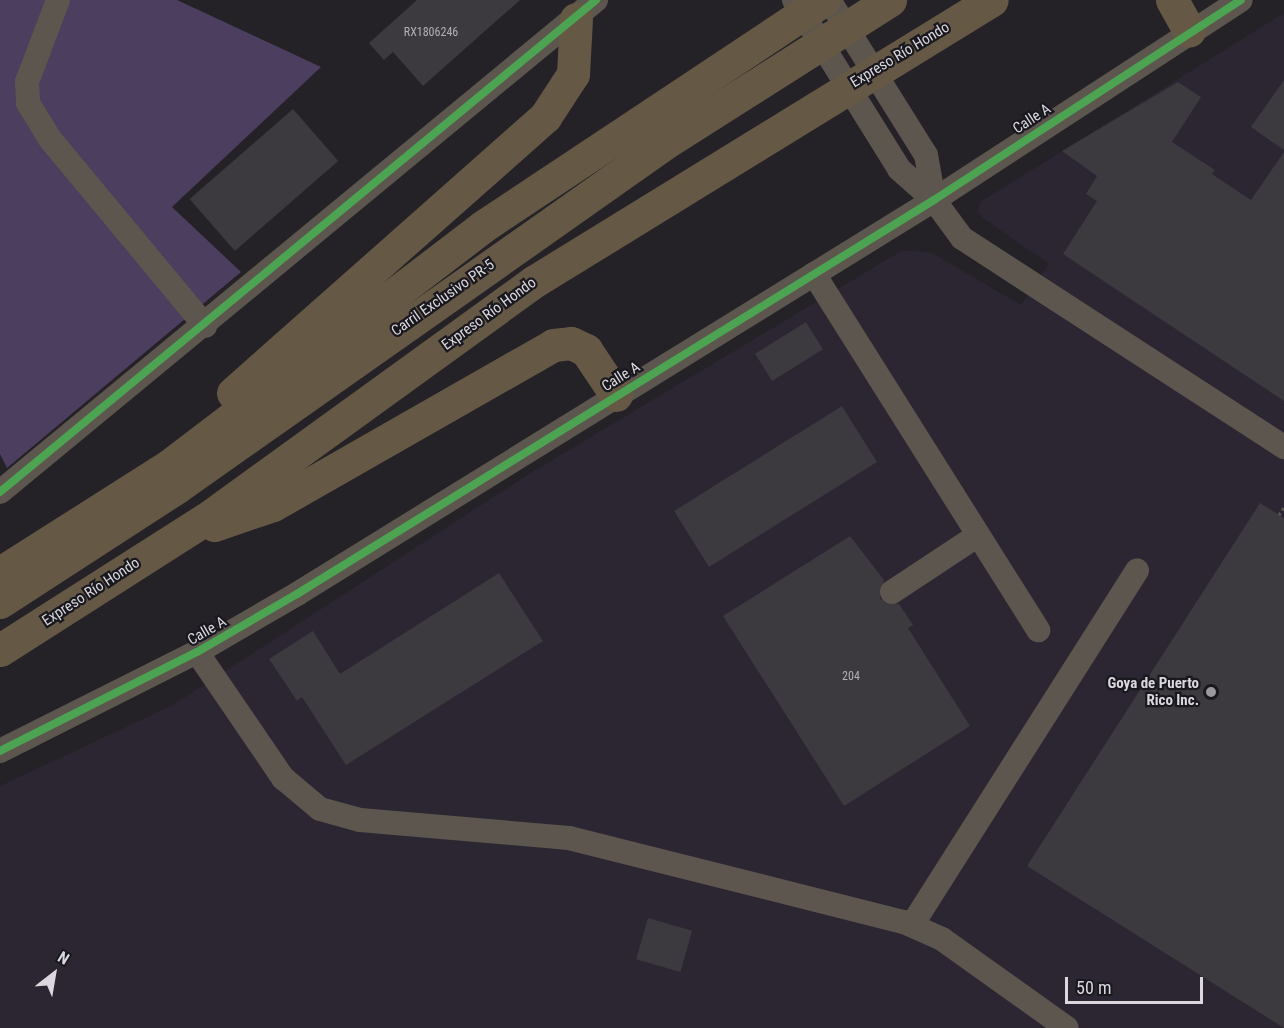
<!DOCTYPE html>
<meta charset="utf-8">
<style>
body{margin:0}
#map{position:relative;width:1284px;height:1028px;overflow:hidden;background:#242227;font-family:"Roboto Condensed",sans-serif}
div>[style]{position:absolute}
.built>*{inset:0;background:#2b2631}
.green>*{inset:0;background:#4c3e5e}
.building>*{inset:0;background:#3c3a3e;transform-origin:0 0}
.path>*{height:3px;margin-top:-1.5px;transform-origin:0;background:repeating-linear-gradient(90deg,#59534e 0 3px,transparent 0 6px)}
.minor>*{height:24px;margin:-12px;padding:0 12px;transform-origin:12px;border-radius:12px;background:#5c564e}
.highway>*{height:33px;margin:-16.5px;padding:0 16.5px;transform-origin:16.5px;border-radius:16.5px;background:#655946}
.cycleway>*{height:8px;margin:-4px;padding:0 4px;transform-origin:4px;border-radius:4px;background:#4ca352}
.dots>*{width:16px;height:16px;translate:-50% -50%;box-sizing:border-box;border:3px solid #1a181f;border-radius:50%}
span{translate:-50% -50%;white-space:nowrap;text-align:center;line-height:1.15;-webkit-text-stroke:4.5px #1a181f;paint-order:stroke}
.number-label{font-size:12px;color:#b2b0b5}
.number-label span{-webkit-text-stroke-width:0}
.street-label{font-size:15px;color:#dad8dd}
.poi-label{font-size:15px;color:#dad8dd;font-weight:700}
.right{translate:-100% -50%;text-align:right}
.north{position:absolute;left:24px;top:944px;width:60px;height:60px;-webkit-text-stroke:4px #1a181f;paint-order:stroke;rotate:31deg;font-size:16px;font-weight:700;line-height:24px;text-align:center;color:#dad8dd}
.north::after{content:'';display:block;margin:auto;width:21px;height:27px;background:#dad8dd;clip-path:polygon(50% 0,100% 100%,50% 72%,0 100%)}
.scale{position:absolute;left:1065px;top:977px;width:138px;height:27px;box-sizing:border-box;border:3px solid #dad8dd;border-top:0;padding-left:8px;font-size:18px;line-height:21px;white-space:nowrap;color:#dad8dd;-webkit-text-stroke:4px #1a181f;paint-order:stroke}
</style>
<div id="map">
<div class="built">
<i style="clip-path:polygon(1284px 13px,1284px 1028px,0 1028px,0 786px,173px 705px,529px 474px,903px 250px,932px 253px,1021px 305px,1049px 264px,983px 218px,977px 211px,982px 201px)"></i>
</div>
<div class="green">
<i style="clip-path:polygon(0 0,177px 0,321px 67px,172px 207px,241px 272px,7px 468px,0 454px)"></i>
</div>
<div class="building">
<i style="clip-path:polygon(417px 0,520px 0,423px 86px,393px 52px,384px 60px,369px 43px)"></i>
<i style="clip-path:polygon(1284px 80px,1284px 150px,1251px 127px)"></i>
<i style="clip-path:polygon(1178px 82px,1201px 97px,1172px 142px,1215px 170px,1212px 174px,1251px 200px,1284px 152px,1284px 401px,1063px 254px,1097px 201px,1086px 194px,1097px 176px,1062px 151px)"></i>
<i style="left:293px;top:109px;width:69px;height:137px;rotate:49deg"></i>
<i style="left:806px;top:322px;width:32px;height:60px;rotate:58deg"></i>
<i style="left:842px;top:406px;width:66px;height:198px;rotate:58deg"></i>
<i style="clip-path:polygon(1260px 503px,1284px 518px,1284px 1028px,1027px 866px)"></i>
<i style="clip-path:polygon(850px 536px,884px 580px,880px 599px,899px 604px,913px 625px,908px 628px,970px 726px,844px 806px,723px 616px)"></i>
<i style="clip-path:polygon(499px 573px,543px 641px,346px 765px,302px 697px,297px 701px,269px 659px,313px 631px,340px 674px)"></i>
<i style="left:648px;top:918px;width:46px;height:43px;rotate:16deg"></i>
</div>
<div class="path">
<i style="left:1279px;top:515px;width:9px;rotate:-58deg"></i>
</div>
<div class="minor">
<i style="left:58px;top:0;width:88px;rotate:110.7deg"></i>
<i style="left:27px;top:82px;width:21px;rotate:87deg"></i>
<i style="left:28px;top:103px;width:42px;rotate:58.6deg"></i>
<i style="left:50px;top:139px;width:243px;rotate:50.3deg"></i>
<i style="left:794px;top:0;width:199px;rotate:58.1deg"></i>
<i style="left:899px;top:169px;width:47px;rotate:41.5deg"></i>
<i style="left:934px;top:200px;width:47px;rotate:53.6deg"></i>
<i style="left:962px;top:238px;width:384px;rotate:33deg"></i>
<i style="left:829px;top:0;width:183px;rotate:58deg"></i>
<i style="left:926px;top:155px;width:46px;rotate:79.9deg"></i>
<i style="left:814px;top:274px;width:421px;rotate:57.8deg"></i>
<i style="left:0;top:492px;width:773px;rotate:-39.54deg"></i>
<i style="left:892px;top:592px;width:103px;rotate:-33.5deg"></i>
<i style="left:197px;top:652px;width:153px;rotate:55.7deg"></i>
<i style="left:283px;top:778px;width:48px;rotate:40deg"></i>
<i style="left:320px;top:809px;width:41px;rotate:15.4deg"></i>
<i style="left:360px;top:820px;width:210px;rotate:4.9deg"></i>
<i style="left:569px;top:838px;width:345px;rotate:14.1deg"></i>
<i style="left:904px;top:922px;width:42px;rotate:24.1deg"></i>
<i style="left:942px;top:939px;width:153px;rotate:35.5deg"></i>
<i style="left:0;top:751px;width:220px;rotate:-26.7deg"></i>
<i style="left:197px;top:652px;width:116px;rotate:-30.1deg"></i>
<i style="left:297px;top:594px;width:749px;rotate:-31.74deg"></i>
<i style="left:934px;top:200px;width:366px;rotate:-33.1deg"></i>
<i style="left:912px;top:925px;width:420px;rotate:-57.6deg"></i>
</div>
<div class="highway">
<i style="left:1172px;top:0;width:35px;rotate:61deg"></i>
<i style="left:233px;top:393px;width:417px;rotate:-41.5deg"></i>
<i style="left:545px;top:117px;width:51px;rotate:-56.9deg"></i>
<i style="left:573px;top:74px;width:55px;rotate:-86.9deg"></i>
<i style="left:214px;top:525px;width:62px;rotate:-18.7deg"></i>
<i style="left:273px;top:505px;width:322px;rotate:-29.7deg"></i>
<i style="left:553px;top:345px;width:18px;rotate:-6deg"></i>
<i style="left:571px;top:343px;width:17px;rotate:25deg"></i>
<i style="left:586px;top:350px;width:54px;rotate:56.3deg"></i>
<i style="left:0;top:573px;width:201px;rotate:-32.4deg"></i>
<i style="left:170px;top:465px;width:392px;rotate:-37.3deg"></i>
<i style="left:482px;top:227px;width:410px;rotate:-33.6deg"></i>
<i style="left:0;top:602px;width:211px;rotate:-33deg"></i>
<i style="left:177px;top:487px;width:601px;rotate:-35.17deg"></i>
<i style="left:668px;top:141px;width:263px;rotate:-32.4deg"></i>
<i style="left:0;top:650px;width:244px;rotate:-32.5deg"></i>
<i style="left:206px;top:519px;width:406px;rotate:-35.9deg"></i>
<i style="left:535px;top:281px;width:536px;rotate:-31.59deg"></i>
</div>
<div class="cycleway">
<i style="left:0;top:492px;width:773px;rotate:-39.54deg"></i>
<i style="left:0;top:751px;width:220px;rotate:-26.7deg"></i>
<i style="left:197px;top:652px;width:116px;rotate:-30.1deg"></i>
<i style="left:297px;top:594px;width:749px;rotate:-31.74deg"></i>
<i style="left:934px;top:200px;width:366px;rotate:-33.1deg"></i>
</div>
<div class="dots">
<i style="left:1211px;top:692px;background:#9a989d"></i>
</div>
<div class="number-label">
<span style="left:431px;top:33px">RX1806246</span>
<span style="left:851px;top:677px">204</span>
</div>
<div class="street-label">
<span style="left:900px;top:55px;rotate:-31deg">Expreso Río Hondo</span>
<span style="left:1032px;top:119px;rotate:-33deg">Calle A</span>
<span style="left:443px;top:298px;rotate:-35deg">Carril Exclusivo PR-5</span>
<span style="left:489px;top:314px;rotate:-36deg">Expreso Río Hondo</span>
<span style="left:621px;top:377px;rotate:-32deg">Calle A</span>
<span style="left:91px;top:592px;rotate:-33deg">Expreso Río Hondo</span>
<span style="left:207px;top:631px;rotate:-30deg">Calle A</span>
</div>
<div class="poi-label">
<span class="right" style="left:1199px;top:692px">Goya de Puerto<br>Rico Inc.</span>
</div>
<div class="north">N</div>
<div class="scale">50 m</div>
</div>
